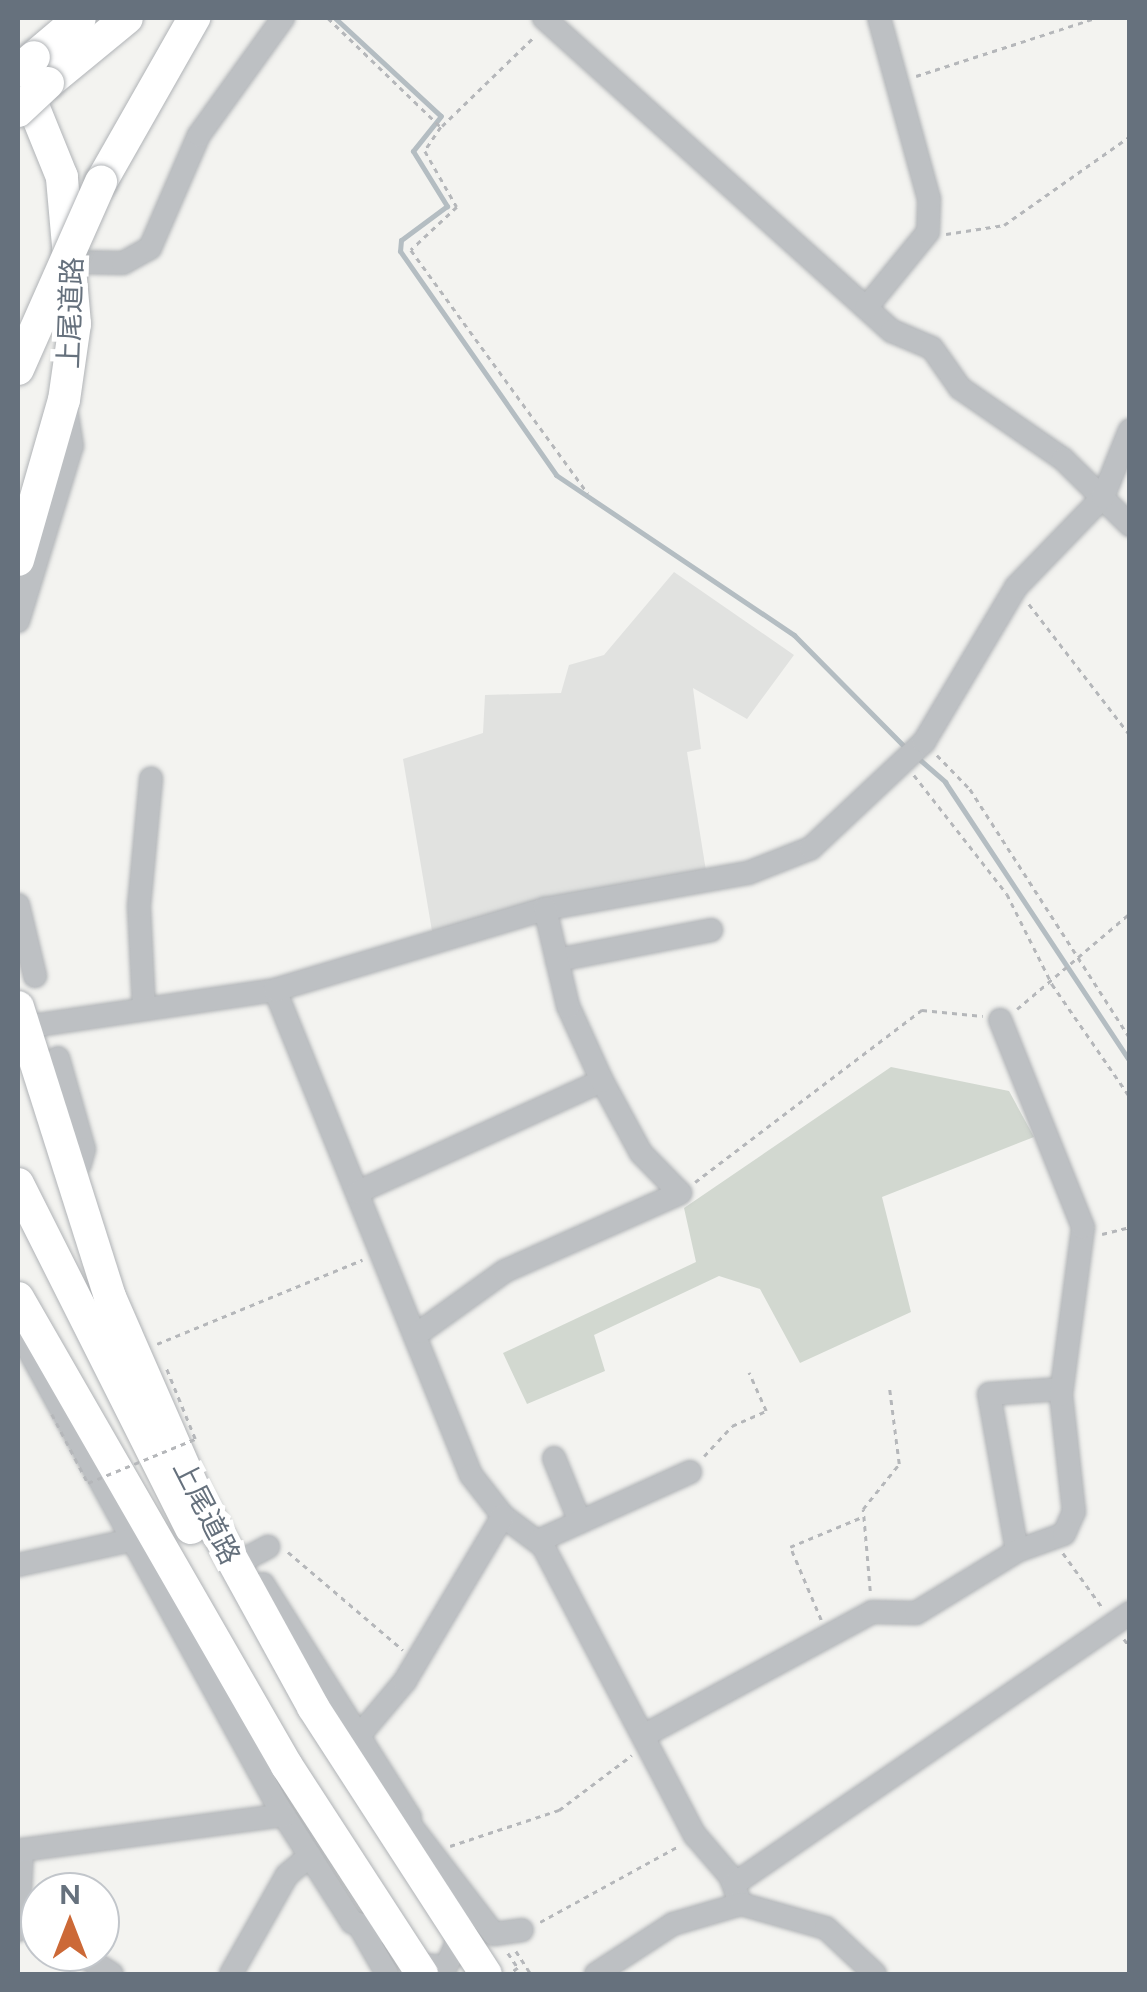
<!DOCTYPE html>
<meta charset="utf-8">
<style>
body{margin:0}
#map{position:relative;width:1147px;height:1992px;overflow:hidden;background:#f3f3f0;font-family:Figtree,"Noto Sans JP",sans-serif}
div>[style]{position:absolute}
.built>*{inset:0;background:#e1e2e0}
.green>*{inset:0;background:#d2d8d0}
.stream>*{height:5px;margin:-2.5px;padding:0 2.5px;transform-origin:2.5px;border-radius:2.5px;background:#b4bdc2}
.path>*{height:2.5px;margin-top:-1.25px;transform-origin:0;background:repeating-linear-gradient(90deg,#b5b7ba 0 5px,transparent 0 10px)}
.roads{filter:drop-shadow(0 0 2px #b0b3b6) drop-shadow(0 0 2px #b0b3b6)}
.minor>*{height:22px;margin:-11px;padding:0 11px;transform-origin:11px;border-radius:11px;background:#bdc0c3}
.highway>*{height:32px;margin:-16px;padding:0 16px;transform-origin:16px;border-radius:16px;background:#fff}
.path-bridge>*{height:2.5px;margin-top:-1.25px;transform-origin:0;background:repeating-linear-gradient(90deg,#b5b7ba 0 5px,transparent 0 10px)}
.bridges{filter:drop-shadow(0 0 2px #b0b3b6) drop-shadow(0 0 2px #b0b3b6)}
.highway-bridge>*{height:32px;margin:-16px;padding:0 16px;transform-origin:16px;border-radius:16px;background:#fff}
span{translate:-50% -50%;white-space:nowrap;text-align:center;line-height:1.15;-webkit-text-stroke:10px #fff;paint-order:stroke}
.street-label{font-size:28px;color:#66717d}
.frame{position:absolute;inset:0;border:20px solid #66717d;pointer-events:none}
.north{position:absolute;left:20px;top:1872px;width:100px;height:100px;box-sizing:border-box;background:#fff;border:2px solid #c2c6cb;border-radius:50%;rotate:0deg;font-size:28px;font-weight:700;line-height:40px;text-align:center;color:#66717d}
.north::after{content:'';display:block;margin:auto;width:35px;height:45px;background:#cc6937;clip-path:polygon(50% 0,100% 100%,50% 72%,0 100%)}
</style>
<div id="map">
<div class="built">
<i style="clip-path:polygon(674px 572px,794px 655px,747px 719px,693px 688px,701px 749px,687px 752px,706px 871px,432px 931px,403px 759px,483px 733px,485px 695px,561px 693px,569px 665px,604px 655px)"></i>
</div>
<div class="green">
<i style="clip-path:polygon(891px 1067px,1009px 1091px,1034px 1137px,882px 1197px,911px 1312px,800px 1363px,760px 1289px,719px 1276px,594px 1335px,605px 1371px,527px 1404px,503px 1353px,696px 1262px,684px 1208px)"></i>
</div>
<div class="stream">
<i style="left:335px;top:18px;width:144px;rotate:42.8deg"></i>
<i style="left:441px;top:116px;width:45px;rotate:128.7deg"></i>
<i style="left:413px;top:151px;width:65px;rotate:58.3deg"></i>
<i style="left:447px;top:206px;width:57px;rotate:143.5deg"></i>
<i style="left:401px;top:240px;width:11px;rotate:95deg"></i>
<i style="left:400px;top:251px;width:273px;rotate:55.1deg"></i>
<i style="left:556px;top:475px;width:287px;rotate:33.9deg"></i>
<i style="left:794px;top:635px;width:161px;rotate:45.3deg"></i>
<i style="left:919px;top:759px;width:35px;rotate:41deg"></i>
<i style="left:945px;top:782px;width:335px;rotate:56.5deg"></i>
</div>
<div class="path">
<i style="left:328px;top:18px;width:157px;rotate:44deg"></i>
<i style="left:441px;top:127px;width:29px;rotate:124deg"></i>
<i style="left:425px;top:151px;width:64px;rotate:60.3deg"></i>
<i style="left:457px;top:207px;width:63px;rotate:136.9deg"></i>
<i style="left:411px;top:250px;width:301px;rotate:54deg"></i>
<i style="left:916px;top:76px;width:189px;rotate:-17.9deg"></i>
<i style="left:442px;top:126px;width:128px;rotate:-44.1deg"></i>
<i style="left:946px;top:234px;width:59px;rotate:-8.8deg"></i>
<i style="left:1004px;top:225px;width:154px;rotate:-35.2deg"></i>
<i style="left:1029px;top:604px;width:165px;rotate:52.4deg"></i>
<i style="left:937px;top:755px;width:47px;rotate:45.9deg"></i>
<i style="left:970px;top:789px;width:296px;rotate:57.3deg"></i>
<i style="left:914px;top:775px;width:151px;rotate:52deg"></i>
<i style="left:1007px;top:894px;width:101px;rotate:63.4deg"></i>
<i style="left:1052px;top:984px;width:137px;rotate:55.4deg"></i>
<i style="left:1017px;top:1009px;width:148px;rotate:-40.3deg"></i>
<i style="left:695px;top:1182px;width:285px;rotate:-37.2deg"></i>
<i style="left:922px;top:1010px;width:61px;rotate:5.6deg"></i>
<i style="left:1102px;top:1234px;width:29px;rotate:-14deg"></i>
<i style="left:157px;top:1344px;width:222px;rotate:-22.3deg"></i>
<i style="left:704px;top:1456px;width:41px;rotate:-47deg"></i>
<i style="left:732px;top:1426px;width:37px;rotate:-24deg"></i>
<i style="left:766px;top:1411px;width:42px;rotate:-114.1deg"></i>
<i style="left:288px;top:1552px;width:151px;rotate:40.4deg"></i>
<i style="left:1063px;top:1553px;width:67px;rotate:54.2deg"></i>
<i style="left:870px;top:1591px;width:82px;rotate:-94.9deg"></i>
<i style="left:863px;top:1509px;width:58px;rotate:-51.3deg"></i>
<i style="left:899px;top:1464px;width:79px;rotate:-97.3deg"></i>
<i style="left:821px;top:1620px;width:79px;rotate:-113deg"></i>
<i style="left:790px;top:1547px;width:78px;rotate:-22.6deg"></i>
<i style="left:1124px;top:1639px;width:10px;rotate:53deg"></i>
<i style="left:450px;top:1846px;width:115px;rotate:-18.3deg"></i>
<i style="left:559px;top:1810px;width:91px;rotate:-37deg"></i>
<i style="left:540px;top:1922px;width:156px;rotate:-28.7deg"></i>
<i style="left:516px;top:1951px;width:27px;rotate:57deg"></i>
<i style="left:508px;top:1953px;width:18px;rotate:56deg"></i>
<i style="left:518px;top:1968px;width:9px;rotate:144deg"></i>
</div>
<div class="roads">
<div class="minor">
<i style="left:544px;top:18px;width:468px;rotate:42deg"></i>
<i style="left:892px;top:331px;width:43px;rotate:23deg"></i>
<i style="left:932px;top:348px;width:49px;rotate:55deg"></i>
<i style="left:960px;top:388px;width:125px;rotate:34.6deg"></i>
<i style="left:1063px;top:459px;width:94px;rotate:44.6deg"></i>
<i style="left:75px;top:262px;width:48px;rotate:1.2deg"></i>
<i style="left:123px;top:263px;width:31px;rotate:-29deg"></i>
<i style="left:150px;top:248px;width:123px;rotate:-66.6deg"></i>
<i style="left:199px;top:135px;width:144px;rotate:-54.3deg"></i>
<i style="left:866px;top:308px;width:98px;rotate:-50.8deg"></i>
<i style="left:928px;top:232px;width:33px;rotate:-88deg"></i>
<i style="left:929px;top:199px;width:188px;rotate:-105.4deg"></i>
<i style="left:18px;top:621px;width:183px;rotate:-72.9deg"></i>
<i style="left:72px;top:446px;width:38px;rotate:-99deg"></i>
<i style="left:18px;top:905px;width:73px;rotate:76.5deg"></i>
<i style="left:557px;top:960px;width:157px;rotate:-11deg"></i>
<i style="left:275px;top:990px;width:523px;rotate:68deg"></i>
<i style="left:471px;top:1475px;width:52px;rotate:52deg"></i>
<i style="left:503px;top:1516px;width:50px;rotate:36.9deg"></i>
<i style="left:543px;top:1546px;width:327px;rotate:62.3deg"></i>
<i style="left:695px;top:1835px;width:54px;rotate:49.5deg"></i>
<i style="left:730px;top:1876px;width:30px;rotate:69deg"></i>
<i style="left:144px;top:1009px;width:103px;rotate:-92.8deg"></i>
<i style="left:139px;top:906px;width:128px;rotate:-84.6deg"></i>
<i style="left:18px;top:1028px;width:260px;rotate:-8.4deg"></i>
<i style="left:275px;top:990px;width:282px;rotate:-16.7deg"></i>
<i style="left:545px;top:909px;width:206px;rotate:-10.1deg"></i>
<i style="left:748px;top:873px;width:68px;rotate:-21.6deg"></i>
<i style="left:811px;top:848px;width:155px;rotate:-43.2deg"></i>
<i style="left:924px;top:742px;width:180px;rotate:-59.3deg"></i>
<i style="left:1016px;top:587px;width:125px;rotate:-46deg"></i>
<i style="left:1103px;top:497px;width:72px;rotate:-68.1deg"></i>
<i style="left:58px;top:1058px;width:95px;rotate:74.1deg"></i>
<i style="left:84px;top:1149px;width:16px;rotate:105deg"></i>
<i style="left:358px;top:1192px;width:268px;rotate:-24.5deg"></i>
<i style="left:18px;top:1330px;width:542px;rotate:61.36deg"></i>
<i style="left:278px;top:1806px;width:138px;rotate:57.5deg"></i>
<i style="left:352px;top:1922px;width:46px;rotate:16.5deg"></i>
<i style="left:420px;top:1332px;width:105px;rotate:-35.7deg"></i>
<i style="left:505px;top:1271px;width:192px;rotate:-24deg"></i>
<i style="left:680px;top:1193px;width:56px;rotate:-134.3deg"></i>
<i style="left:641px;top:1153px;width:82px;rotate:-118.4deg"></i>
<i style="left:602px;top:1081px;width:82px;rotate:-114.4deg"></i>
<i style="left:568px;top:1006px;width:100px;rotate:-103.3deg"></i>
<i style="left:554px;top:1458px;width:69px;rotate:67.9deg"></i>
<i style="left:538px;top:1541px;width:167px;rotate:-24.4deg"></i>
<i style="left:1017px;top:1551px;width:159px;rotate:-100.1deg"></i>
<i style="left:989px;top:1394px;width:72px;rotate:-4deg"></i>
<i style="left:247px;top:1558px;width:24px;rotate:-28deg"></i>
<i style="left:18px;top:1565px;width:116px;rotate:-12.5deg"></i>
<i style="left:263px;top:1584px;width:275px;rotate:57.8deg"></i>
<i style="left:410px;top:1817px;width:40px;rotate:92.9deg"></i>
<i style="left:643px;top:1736px;width:260px;rotate:-28.4deg"></i>
<i style="left:872px;top:1612px;width:44px;rotate:1.3deg"></i>
<i style="left:916px;top:1613px;width:119px;rotate:-31.5deg"></i>
<i style="left:1017px;top:1551px;width:50px;rotate:-19.9deg"></i>
<i style="left:1064px;top:1534px;width:24px;rotate:-66deg"></i>
<i style="left:1074px;top:1512px;width:118px;rotate:-96.3deg"></i>
<i style="left:1061px;top:1395px;width:169px;rotate:-82.5deg"></i>
<i style="left:1083px;top:1227px;width:223px;rotate:-111.8deg"></i>
<i style="left:357px;top:1738px;width:75px;rotate:-49.9deg"></i>
<i style="left:405px;top:1681px;width:192px;rotate:-59.3deg"></i>
<i style="left:411px;top:1826px;width:136px;rotate:52.5deg"></i>
<i style="left:494px;top:1934px;width:28px;rotate:-8deg"></i>
<i style="left:734px;top:1884px;width:480px;rotate:-34.4deg"></i>
<i style="left:360px;top:1927px;width:54px;rotate:60.1deg"></i>
<i style="left:18px;top:1930px;width:80px;rotate:-87.1deg"></i>
<i style="left:22px;top:1850px;width:264px;rotate:-7.6deg"></i>
<i style="left:77px;top:1952px;width:41px;rotate:32.2deg"></i>
<i style="left:415px;top:1964px;width:31px;rotate:6deg"></i>
<i style="left:446px;top:1967px;width:34px;rotate:-66deg"></i>
<i style="left:231px;top:1974px;width:114px;rotate:-60.5deg"></i>
<i style="left:287px;top:1875px;width:30px;rotate:-40deg"></i>
<i style="left:596px;top:1974px;width:92px;rotate:-33deg"></i>
<i style="left:673px;top:1924px;width:71px;rotate:-16.4deg"></i>
<i style="left:741px;top:1904px;width:88px;rotate:15.8deg"></i>
<i style="left:826px;top:1928px;width:67px;rotate:43.2deg"></i>
</div>
<div class="highway">
<i style="left:34px;top:57px;width:60px;rotate:-40.3deg"></i>
<i style="left:48px;top:83px;width:102px;rotate:-39.4deg"></i>
<i style="left:101px;top:182px;width:189px;rotate:-60.4deg"></i>
<i style="left:18px;top:560px;width:166px;rotate:-74deg"></i>
<i style="left:64px;top:400px;width:77px;rotate:-81.8deg"></i>
<i style="left:75px;top:324px;width:148px;rotate:-95.1deg"></i>
<i style="left:62px;top:177px;width:109px;rotate:-112.1deg"></i>
<i style="left:18px;top:1007px;width:304px;rotate:72.4deg"></i>
<i style="left:110px;top:1297px;width:213px;rotate:66.4deg"></i>
<i style="left:195px;top:1492px;width:245px;rotate:61.2deg"></i>
<i style="left:313px;top:1707px;width:318px;rotate:57.1deg"></i>
<i style="left:18px;top:1184px;width:385px;rotate:63.3deg"></i>
<i style="left:18px;top:1298px;width:540px;rotate:60.11deg"></i>
<i style="left:287px;top:1766px;width:248px;rotate:57deg"></i>
</div>
</div>
<div class="path-bridge">
<i style="left:52px;top:1414px;width:78px;rotate:62.4deg"></i>
<i style="left:88px;top:1483px;width:116px;rotate:-22.4deg"></i>
<i style="left:195px;top:1439px;width:77px;rotate:-112.2deg"></i>
</div>
<div class="bridges">
<div class="highway-bridge">
<i style="left:18px;top:71px;width:21px;rotate:-41deg"></i>
<i style="left:18px;top:111px;width:41px;rotate:-43deg"></i>
<i style="left:18px;top:369px;width:205px;rotate:-66.1deg"></i>
</div>
</div>
<div class="street-label">
<span style="left:70px;top:313px;rotate:-88deg">上尾道路</span>
<span style="left:207px;top:1512px;rotate:63deg">上尾道路</span>
</div>
<div class="frame"></div>
<div class="north">N</div>
</div>
